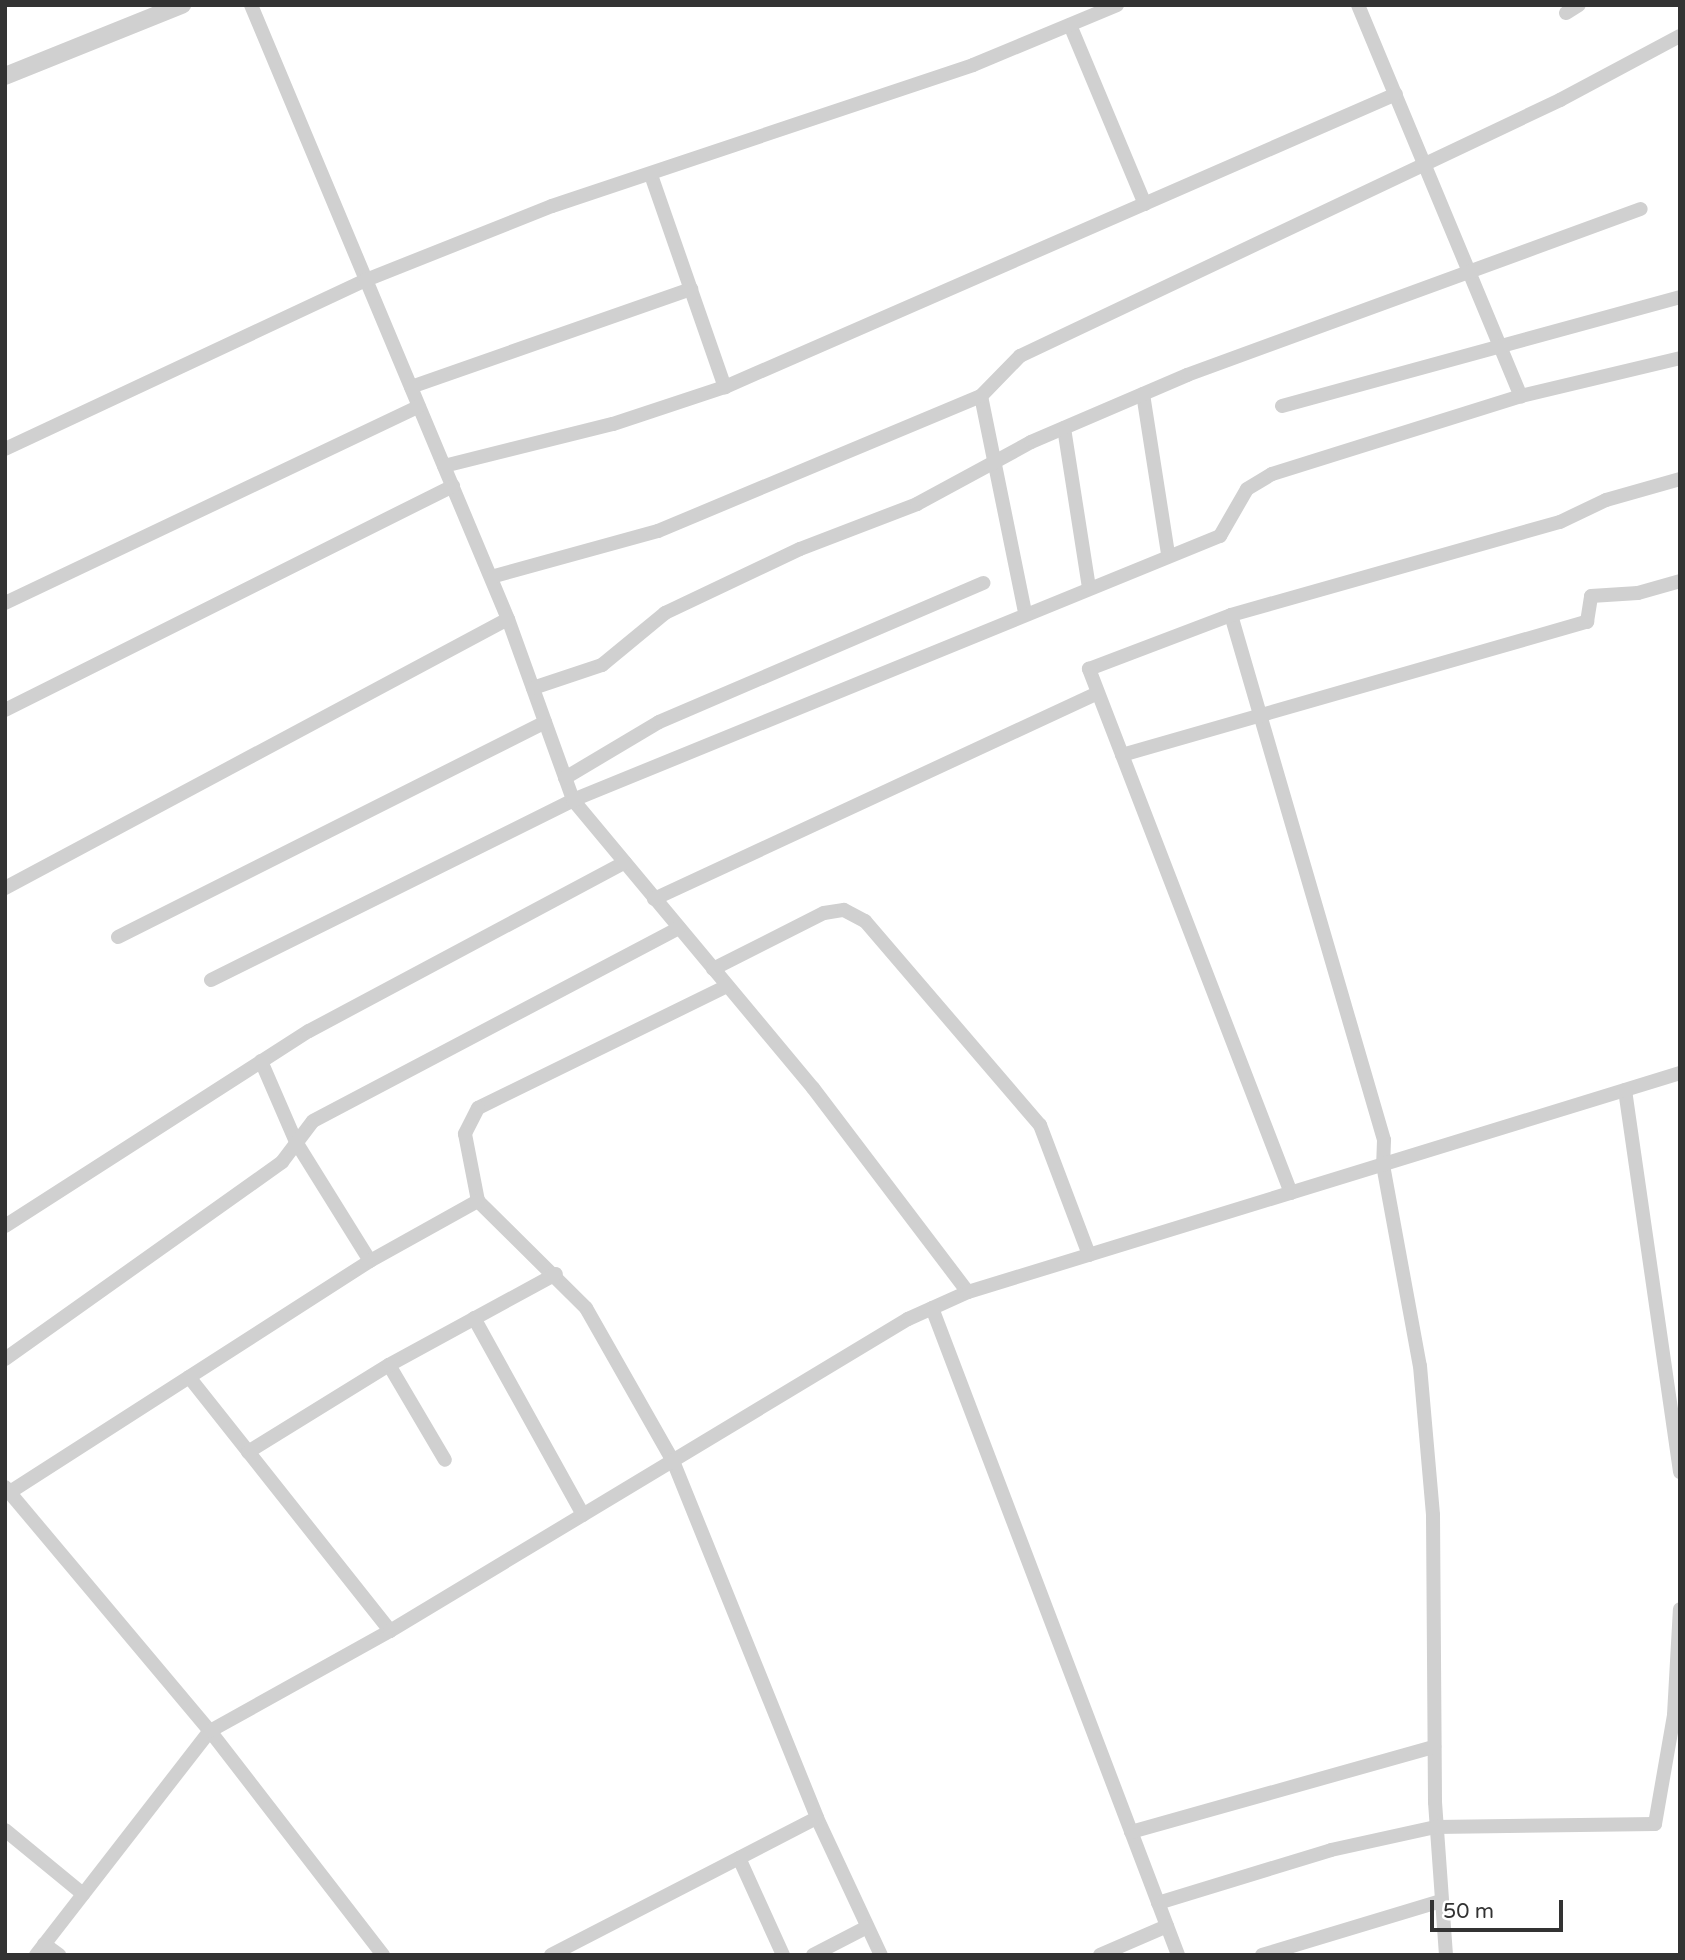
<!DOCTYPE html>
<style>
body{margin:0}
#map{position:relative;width:1685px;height:1960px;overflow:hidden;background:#fff;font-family:"Varela Round",sans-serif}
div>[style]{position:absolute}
.minor>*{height:14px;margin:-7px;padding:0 7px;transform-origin:7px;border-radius:7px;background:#d0d0d0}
.tertiary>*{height:18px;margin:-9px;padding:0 9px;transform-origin:9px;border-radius:9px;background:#d0d0d0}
span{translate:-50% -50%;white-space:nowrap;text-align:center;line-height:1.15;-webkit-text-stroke:7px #fff;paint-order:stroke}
.frame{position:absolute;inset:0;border:7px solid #333;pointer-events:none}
.scale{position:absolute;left:1430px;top:1900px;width:133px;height:32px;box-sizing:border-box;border:4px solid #333;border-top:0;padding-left:9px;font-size:21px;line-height:24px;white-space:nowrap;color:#333;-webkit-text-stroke:5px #fff;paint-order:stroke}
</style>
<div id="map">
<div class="minor">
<i style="left:251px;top:5px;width:666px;rotate:67.29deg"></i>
<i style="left:508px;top:619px;width:192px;rotate:70.2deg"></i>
<i style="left:573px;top:800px;width:375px;rotate:50.2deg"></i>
<i style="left:813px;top:1088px;width:256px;rotate:52.8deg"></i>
<i style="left:1358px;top:5px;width:424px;rotate:67.4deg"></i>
<i style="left:1566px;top:13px;width:15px;rotate:-32deg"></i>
<i style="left:1070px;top:25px;width:194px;rotate:67.3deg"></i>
<i style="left:651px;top:175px;width:225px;rotate:70.8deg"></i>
<i style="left:411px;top:387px;width:297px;rotate:-19.3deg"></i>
<i style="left:1143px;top:394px;width:162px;rotate:81.1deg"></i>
<i style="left:981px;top:396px;width:221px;rotate:78.5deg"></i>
<i style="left:1282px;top:406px;width:413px;rotate:-15.3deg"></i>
<i style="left:1064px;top:428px;width:161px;rotate:81.1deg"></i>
<i style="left:5px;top:449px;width:399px;rotate:-25.1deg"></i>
<i style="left:366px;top:280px;width:200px;rotate:-21.7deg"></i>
<i style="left:552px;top:206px;width:444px;rotate:-18.5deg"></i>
<i style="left:973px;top:65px;width:156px;rotate:-22.6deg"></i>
<i style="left:444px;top:466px;width:174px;rotate:-14deg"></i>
<i style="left:613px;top:424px;width:118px;rotate:-18.3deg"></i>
<i style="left:725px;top:387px;width:732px;rotate:-23.59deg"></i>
<i style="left:491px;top:577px;width:173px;rotate:-15.4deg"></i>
<i style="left:658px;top:531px;width:350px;rotate:-22.7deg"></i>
<i style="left:981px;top:396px;width:56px;rotate:-45.7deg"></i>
<i style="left:1020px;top:356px;width:598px;rotate:-25.36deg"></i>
<i style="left:1560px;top:100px;width:136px;rotate:-28.1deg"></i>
<i style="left:5px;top:603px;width:458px;rotate:-25.4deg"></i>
<i style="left:1231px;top:615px;width:547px;rotate:73.75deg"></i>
<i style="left:1384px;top:1140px;width:25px;rotate:92deg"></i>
<i style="left:1383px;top:1165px;width:204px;rotate:79.6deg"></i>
<i style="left:1420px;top:1366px;width:150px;rotate:85deg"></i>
<i style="left:1433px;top:1515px;width:287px;rotate:89.6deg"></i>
<i style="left:1435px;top:1802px;width:153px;rotate:85.9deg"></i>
<i style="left:533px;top:688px;width:73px;rotate:-18.4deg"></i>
<i style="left:602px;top:665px;width:82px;rotate:-39.5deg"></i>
<i style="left:665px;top:613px;width:149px;rotate:-25.4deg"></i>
<i style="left:800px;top:549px;width:125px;rotate:-21deg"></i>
<i style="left:917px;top:504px;width:130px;rotate:-28.5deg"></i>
<i style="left:1031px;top:442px;width:170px;rotate:-23.2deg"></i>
<i style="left:1187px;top:375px;width:483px;rotate:-20.1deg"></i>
<i style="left:5px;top:710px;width:501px;rotate:-26.57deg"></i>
<i style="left:1122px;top:755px;width:484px;rotate:-16deg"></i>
<i style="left:1587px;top:622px;width:26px;rotate:-81deg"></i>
<i style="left:1591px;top:596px;width:47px;rotate:-3.7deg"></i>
<i style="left:1638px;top:593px;width:44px;rotate:-15.9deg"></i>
<i style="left:565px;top:778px;width:109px;rotate:-30.8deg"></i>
<i style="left:659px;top:722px;width:353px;rotate:-23.2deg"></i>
<i style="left:5px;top:888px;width:570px;rotate:-28.14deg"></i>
<i style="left:654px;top:899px;width:489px;rotate:-24.9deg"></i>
<i style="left:118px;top:937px;width:478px;rotate:-26.7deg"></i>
<i style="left:713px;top:969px;width:124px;rotate:-26.8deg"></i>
<i style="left:824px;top:913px;width:20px;rotate:-9deg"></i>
<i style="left:844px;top:910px;width:24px;rotate:28deg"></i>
<i style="left:865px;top:921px;width:269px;rotate:49.4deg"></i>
<i style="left:1040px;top:1125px;width:139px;rotate:69.3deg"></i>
<i style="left:211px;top:980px;width:404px;rotate:-26.4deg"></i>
<i style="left:573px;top:800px;width:699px;rotate:-22.2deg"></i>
<i style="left:1220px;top:536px;width:54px;rotate:-60.1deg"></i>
<i style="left:1247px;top:489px;width:29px;rotate:-31deg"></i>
<i style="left:1272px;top:474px;width:261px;rotate:-17.4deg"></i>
<i style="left:1521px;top:396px;width:163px;rotate:-13.4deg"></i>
<i style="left:727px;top:986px;width:277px;rotate:153.9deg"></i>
<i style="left:478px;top:1108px;width:29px;rotate:117deg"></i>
<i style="left:465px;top:1134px;width:68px;rotate:79deg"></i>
<i style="left:478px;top:1201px;width:152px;rotate:44.7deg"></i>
<i style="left:586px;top:1308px;width:176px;rotate:60.4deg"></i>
<i style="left:673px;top:1461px;width:385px;rotate:68deg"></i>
<i style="left:817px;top:1818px;width:151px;rotate:65deg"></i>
<i style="left:261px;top:1061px;width:88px;rotate:66.6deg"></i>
<i style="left:296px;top:1142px;width:140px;rotate:58.1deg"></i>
<i style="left:1625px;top:1090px;width:386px;rotate:81.8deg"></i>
<i style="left:1291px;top:1193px;width:562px;rotate:-111.08deg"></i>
<i style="left:1089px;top:669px;width:152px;rotate:-20.8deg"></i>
<i style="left:1231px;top:615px;width:342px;rotate:-15.8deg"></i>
<i style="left:1560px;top:522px;width:51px;rotate:-25.6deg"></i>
<i style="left:1606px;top:500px;width:77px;rotate:-15.8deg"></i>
<i style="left:5px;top:1226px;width:361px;rotate:-32.7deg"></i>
<i style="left:309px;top:1031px;width:358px;rotate:-28.1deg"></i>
<i style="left:932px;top:1308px;width:692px;rotate:69.18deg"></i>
<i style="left:474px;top:1318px;width:225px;rotate:61deg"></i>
<i style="left:5px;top:1359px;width:340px;rotate:-35.4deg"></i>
<i style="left:282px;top:1162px;width:51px;rotate:-52.9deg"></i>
<i style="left:313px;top:1121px;width:414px;rotate:-27.8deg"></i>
<i style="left:389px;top:1365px;width:110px;rotate:59.5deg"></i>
<i style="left:189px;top:1377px;width:324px;rotate:51.6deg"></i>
<i style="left:248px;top:1452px;width:166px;rotate:-31.7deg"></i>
<i style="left:389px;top:1365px;width:190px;rotate:-28.6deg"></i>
<i style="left:5px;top:1487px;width:319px;rotate:50deg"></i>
<i style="left:210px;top:1731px;width:283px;rotate:52.3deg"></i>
<i style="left:10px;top:1492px;width:428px;rotate:-32.7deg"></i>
<i style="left:370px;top:1261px;width:124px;rotate:-29.1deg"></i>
<i style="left:5px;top:1830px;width:101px;rotate:39.4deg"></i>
<i style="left:1131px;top:1832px;width:315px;rotate:-15.7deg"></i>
<i style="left:739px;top:1858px;width:107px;rotate:65.6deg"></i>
<i style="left:1158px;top:1903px;width:181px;rotate:-17deg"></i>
<i style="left:1331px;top:1850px;width:107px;rotate:-12.4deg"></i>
<i style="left:1436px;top:1827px;width:219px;rotate:-0.8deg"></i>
<i style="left:1655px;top:1824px;width:111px;rotate:-80.1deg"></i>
<i style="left:1674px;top:1715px;width:106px;rotate:-86.8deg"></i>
<i style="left:44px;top:1944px;width:19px;rotate:36deg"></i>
<i style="left:36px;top:1955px;width:284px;rotate:-52.2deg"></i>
<i style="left:210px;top:1731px;width:206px;rotate:-29.1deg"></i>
<i style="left:390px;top:1631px;width:605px;rotate:-31.06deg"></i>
<i style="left:908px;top:1319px;width:66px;rotate:-24.2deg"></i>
<i style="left:968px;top:1292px;width:745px;rotate:-17.1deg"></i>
<i style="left:551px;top:1955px;width:299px;rotate:-27.3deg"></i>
<i style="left:813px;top:1955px;width:61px;rotate:-27.4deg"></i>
<i style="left:1100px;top:1955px;width:73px;rotate:-23.4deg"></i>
<i style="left:1262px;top:1955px;width:187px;rotate:-16.8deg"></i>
</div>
<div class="tertiary">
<i style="left:5px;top:76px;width:191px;rotate:-21.9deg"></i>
</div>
<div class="frame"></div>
<div class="scale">50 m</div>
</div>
